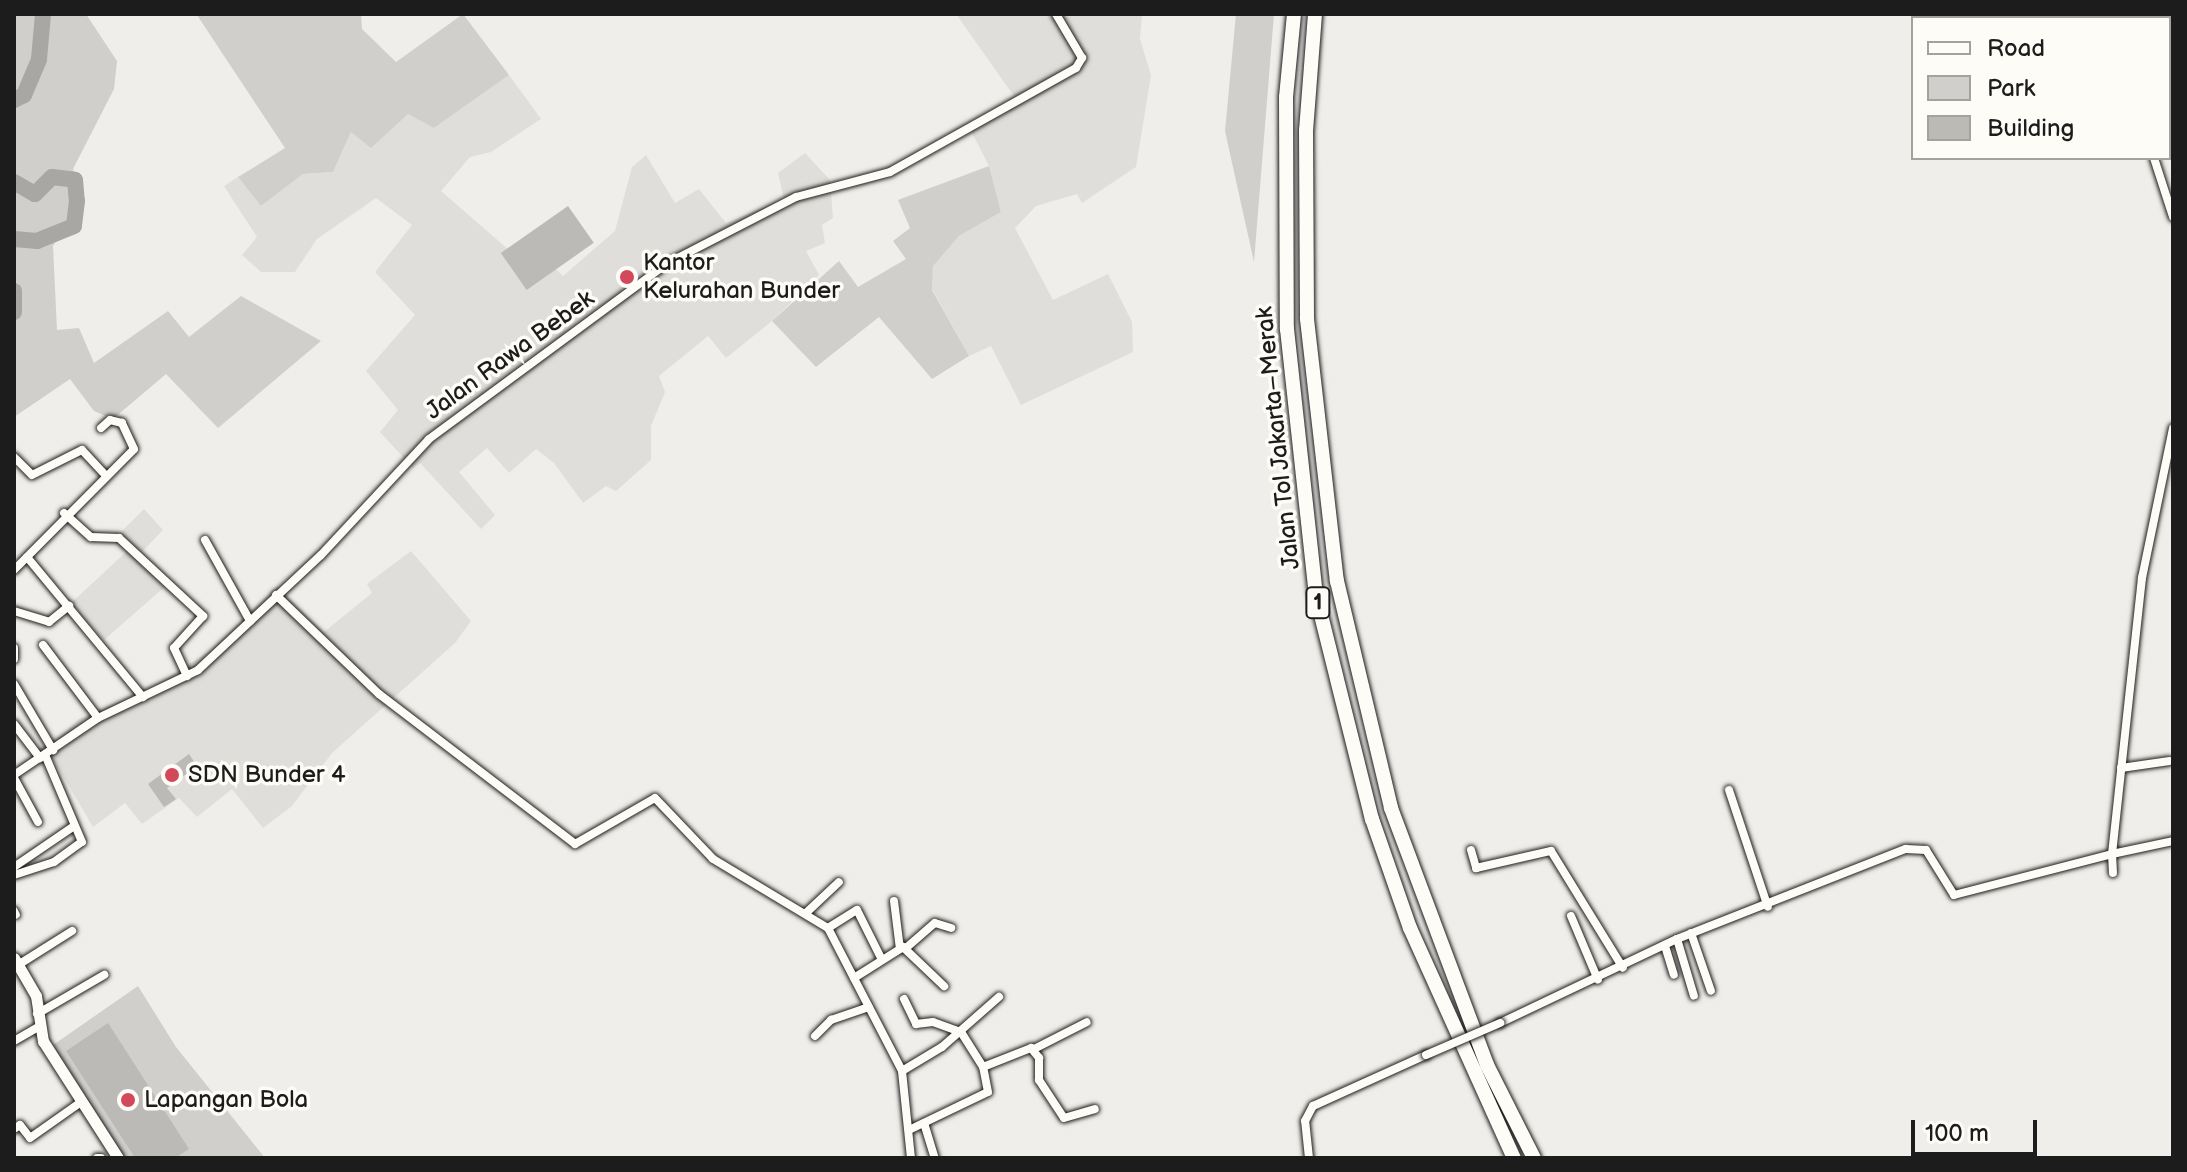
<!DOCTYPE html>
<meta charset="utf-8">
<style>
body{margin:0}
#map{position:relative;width:2187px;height:1172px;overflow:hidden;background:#f0eeea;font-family:"Balsamiq Sans",sans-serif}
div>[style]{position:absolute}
.built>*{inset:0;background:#e0deda}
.green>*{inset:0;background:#d0cfcc}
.river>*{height:16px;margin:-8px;padding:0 8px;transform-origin:8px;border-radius:8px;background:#a8a7a3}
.building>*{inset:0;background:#bbbab6;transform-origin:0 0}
.roads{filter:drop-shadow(0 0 2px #1c1c1c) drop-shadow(0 0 2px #1c1c1c)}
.street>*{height:8px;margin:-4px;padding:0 4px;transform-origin:4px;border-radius:4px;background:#fdfcf7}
.secondary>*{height:11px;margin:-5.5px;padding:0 5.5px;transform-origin:5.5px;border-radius:5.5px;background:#fdfcf7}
.highway>*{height:14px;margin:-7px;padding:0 7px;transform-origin:7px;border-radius:7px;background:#fdfcf7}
.bridges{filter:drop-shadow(0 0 2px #1c1c1c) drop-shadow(0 0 2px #1c1c1c)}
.street-bridge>*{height:8px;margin:-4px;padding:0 4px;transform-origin:4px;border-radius:4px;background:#fdfcf7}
.dots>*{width:22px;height:22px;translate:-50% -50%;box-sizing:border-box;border:4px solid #fdfcf7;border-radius:50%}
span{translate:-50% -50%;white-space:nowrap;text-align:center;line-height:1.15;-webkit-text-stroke:7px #fdfcf7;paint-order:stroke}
.shield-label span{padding:2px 6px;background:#fdfcf7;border:2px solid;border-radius:6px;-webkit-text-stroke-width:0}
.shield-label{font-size:22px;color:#1c1c1c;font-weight:700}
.poi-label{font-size:24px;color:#1c1c1c}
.left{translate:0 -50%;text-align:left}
.street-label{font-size:24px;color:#1c1c1c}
.frame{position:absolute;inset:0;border:16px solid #1c1c1c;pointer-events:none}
.legend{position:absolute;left:1911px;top:16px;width:260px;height:144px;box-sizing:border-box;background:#fdfcf7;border:2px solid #a3a29f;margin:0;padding:10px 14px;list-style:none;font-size:24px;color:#1c1c1c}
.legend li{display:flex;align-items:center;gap:16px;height:40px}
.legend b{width:40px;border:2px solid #a3a29f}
.scale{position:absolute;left:1911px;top:1120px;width:126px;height:36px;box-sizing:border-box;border:4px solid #1c1c1c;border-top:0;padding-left:10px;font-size:24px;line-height:28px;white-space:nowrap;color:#1c1c1c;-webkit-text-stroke:6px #fdfcf7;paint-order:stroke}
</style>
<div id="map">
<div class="built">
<i style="clip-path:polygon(956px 14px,1142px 14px,1140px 39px,1151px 75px,1136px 167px,1082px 203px,1077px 194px,1036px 206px,1015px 228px,1053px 300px,1108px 274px,1132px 322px,1133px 352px,1021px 405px,991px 346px,969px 356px,932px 289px,933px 265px,959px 236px,1001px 212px,989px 166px,970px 129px,1016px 99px)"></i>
<i style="clip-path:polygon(509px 75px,541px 119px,491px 152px,470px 157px,441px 191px,509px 250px,528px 242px,563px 276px,615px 231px,632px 167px,646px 155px,675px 203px,699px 189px,726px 223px,784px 199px,778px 173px,805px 153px,830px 180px,833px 218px,822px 225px,825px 243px,806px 251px,819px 275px,772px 321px,726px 358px,708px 336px,659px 376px,665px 392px,651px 426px,651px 460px,616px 491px,606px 486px,583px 503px,554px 463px,536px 449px,509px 473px,487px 448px,459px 472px,495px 515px,481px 529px,420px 463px,413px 468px,380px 432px,398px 410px,366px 371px,415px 315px,375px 272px,412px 225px,376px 198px,317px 239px,295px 272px,261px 272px,242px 255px,257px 237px,224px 186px,238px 177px,261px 206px,303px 174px,333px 172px,351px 132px,408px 113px,434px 128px)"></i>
<i style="clip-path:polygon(144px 509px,163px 530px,141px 553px,168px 584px,104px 640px,70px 604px,127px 551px,115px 538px)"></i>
<i style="clip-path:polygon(411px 551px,471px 621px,455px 643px,332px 753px,292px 806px,263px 828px,232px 789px,197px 817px,179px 798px,142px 824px,125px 803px,93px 827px,47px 749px,79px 719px,150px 689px,211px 650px,277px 586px,324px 632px,372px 593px,367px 584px)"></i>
</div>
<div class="green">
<i style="clip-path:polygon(14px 14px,86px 14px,117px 61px,114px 89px,73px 169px,83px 201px,53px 246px,57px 330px,79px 328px,94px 363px,168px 311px,189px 337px,241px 296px,321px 341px,218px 428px,166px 374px,113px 419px,94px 411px,70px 379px,14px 417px)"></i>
<i style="clip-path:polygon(361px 14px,362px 29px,396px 62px,463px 14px,509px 75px,434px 128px,408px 114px,371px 148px,351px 132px,333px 172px,303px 174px,261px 206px,238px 177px,285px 148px,197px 15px)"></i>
<i style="clip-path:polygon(1236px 14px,1274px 14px,1254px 262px,1225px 131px)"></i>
<i style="clip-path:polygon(989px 166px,1001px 212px,959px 236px,933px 266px,932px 290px,969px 356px,932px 379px,879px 317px,816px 367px,772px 321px,839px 261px,858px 287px,906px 259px,893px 241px,910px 228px,898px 200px)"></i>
<i style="clip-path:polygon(138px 986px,176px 1047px,265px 1158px,124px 1158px,53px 1045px)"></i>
</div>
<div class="river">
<i style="left:14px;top:100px;width:11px;rotate:-27deg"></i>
<i style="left:24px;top:95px;width:39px;rotate:-67deg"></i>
<i style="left:39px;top:59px;width:45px;rotate:-84.9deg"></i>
<i style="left:14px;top:182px;width:24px;rotate:30deg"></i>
<i style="left:35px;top:194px;width:24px;rotate:-45deg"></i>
<i style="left:52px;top:177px;width:23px;rotate:7deg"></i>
<i style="left:75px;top:180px;width:21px;rotate:85deg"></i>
<i style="left:77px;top:201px;width:25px;rotate:97deg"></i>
<i style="left:74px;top:226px;width:40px;rotate:158deg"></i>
<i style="left:37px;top:241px;width:23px;rotate:-175deg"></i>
<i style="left:14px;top:291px;width:21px;rotate:90deg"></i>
</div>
<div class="building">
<i style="left:568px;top:206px;width:45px;height:82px;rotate:55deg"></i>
<i style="clip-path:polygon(189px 754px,197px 766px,167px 788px,176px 799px,164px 807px,148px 784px)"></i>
<i style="clip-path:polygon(108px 1023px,189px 1149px,175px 1158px,135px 1158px,66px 1051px)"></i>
</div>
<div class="roads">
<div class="street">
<i style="left:2110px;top:14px;width:4px;rotate:76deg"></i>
<i style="left:2154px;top:158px;width:62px;rotate:72.1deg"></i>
<i style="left:14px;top:457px;width:25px;rotate:45deg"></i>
<i style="left:32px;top:475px;width:56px;rotate:-26.6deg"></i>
<i style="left:82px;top:450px;width:33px;rotate:47deg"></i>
<i style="left:64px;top:513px;width:36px;rotate:42deg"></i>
<i style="left:91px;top:537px;width:28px;rotate:2deg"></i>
<i style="left:119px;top:538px;width:115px;rotate:42.9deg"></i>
<i style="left:203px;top:616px;width:43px;rotate:132.2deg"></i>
<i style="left:174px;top:648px;width:31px;rotate:65deg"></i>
<i style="left:205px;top:540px;width:93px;rotate:60.9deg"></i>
<i style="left:27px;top:557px;width:182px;rotate:50.4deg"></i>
<i style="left:14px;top:570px;width:170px;rotate:-45.2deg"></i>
<i style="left:134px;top:449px;width:29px;rotate:-115deg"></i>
<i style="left:122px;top:423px;width:12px;rotate:-166deg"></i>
<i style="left:110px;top:420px;width:12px;rotate:138deg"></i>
<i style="left:276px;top:595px;width:143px;rotate:43.9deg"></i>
<i style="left:379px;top:694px;width:247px;rotate:37.4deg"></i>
<i style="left:575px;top:844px;width:92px;rotate:-29.9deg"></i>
<i style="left:655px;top:798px;width:84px;rotate:46.4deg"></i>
<i style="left:713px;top:859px;width:134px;rotate:31deg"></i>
<i style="left:828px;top:928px;width:161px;rotate:62.6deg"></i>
<i style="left:902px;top:1071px;width:87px;rotate:84.1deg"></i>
<i style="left:14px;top:611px;width:37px;rotate:17deg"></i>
<i style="left:49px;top:622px;width:26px;rotate:-39deg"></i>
<i style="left:43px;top:645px;width:91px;rotate:53deg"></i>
<i style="left:14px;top:648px;width:11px;rotate:90deg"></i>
<i style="left:14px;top:684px;width:77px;rotate:59.4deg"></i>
<i style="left:14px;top:724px;width:43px;rotate:52.6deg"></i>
<i style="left:2121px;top:768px;width:49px;rotate:-8.3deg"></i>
<i style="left:14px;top:775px;width:102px;rotate:-34.2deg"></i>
<i style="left:98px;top:718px;width:111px;rotate:-25.6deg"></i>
<i style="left:198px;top:670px;width:168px;rotate:-43.1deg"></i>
<i style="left:321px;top:555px;width:158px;rotate:-47deg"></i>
<i style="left:429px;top:439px;width:297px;rotate:-36.4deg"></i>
<i style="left:668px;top:263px;width:144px;rotate:-27.3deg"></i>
<i style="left:796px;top:197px;width:97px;rotate:-14.9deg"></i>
<i style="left:890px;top:172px;width:213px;rotate:-29.2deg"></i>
<i style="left:1076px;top:68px;width:12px;rotate:-59deg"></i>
<i style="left:1082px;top:58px;width:51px;rotate:-120.6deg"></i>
<i style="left:14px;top:778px;width:50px;rotate:61.4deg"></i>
<i style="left:1729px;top:790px;width:123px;rotate:71.6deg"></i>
<i style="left:1471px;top:850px;width:19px;rotate:74deg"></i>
<i style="left:1476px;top:868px;width:77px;rotate:-12.8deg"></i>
<i style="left:1551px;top:851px;width:137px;rotate:58.4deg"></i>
<i style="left:14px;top:867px;width:73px;rotate:-34.3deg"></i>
<i style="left:2113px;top:873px;width:19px;rotate:-93deg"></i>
<i style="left:2112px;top:854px;width:62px;rotate:-12deg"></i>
<i style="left:14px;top:875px;width:42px;rotate:-18deg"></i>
<i style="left:54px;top:862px;width:34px;rotate:-36deg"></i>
<i style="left:82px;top:842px;width:95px;rotate:-113deg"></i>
<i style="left:894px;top:901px;width:48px;rotate:82.9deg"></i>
<i style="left:14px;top:911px;width:4px;rotate:63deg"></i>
<i style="left:806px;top:913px;width:45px;rotate:-43.2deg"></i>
<i style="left:1571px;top:916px;width:69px;rotate:67.1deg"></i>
<i style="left:828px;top:928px;width:34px;rotate:-32deg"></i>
<i style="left:857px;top:910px;width:54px;rotate:63.4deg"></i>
<i style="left:1691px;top:933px;width:61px;rotate:71deg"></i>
<i style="left:1677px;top:939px;width:59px;rotate:73.4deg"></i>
<i style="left:1665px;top:946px;width:30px;rotate:73deg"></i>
<i style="left:906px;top:948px;width:38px;rotate:-41deg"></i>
<i style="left:935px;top:923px;width:17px;rotate:17deg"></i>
<i style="left:18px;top:965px;width:64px;rotate:-32.2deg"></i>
<i style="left:854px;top:978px;width:58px;rotate:-32.3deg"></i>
<i style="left:903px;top:947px;width:57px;rotate:43.6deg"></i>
<i style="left:904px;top:999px;width:28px;rotate:64deg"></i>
<i style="left:916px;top:1024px;width:17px;rotate:-7deg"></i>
<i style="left:933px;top:1022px;width:30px;rotate:20deg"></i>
<i style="left:961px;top:1032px;width:41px;rotate:57.8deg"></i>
<i style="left:37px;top:1014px;width:78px;rotate:-30.2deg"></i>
<i style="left:1500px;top:1023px;width:196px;rotate:-25.4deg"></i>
<i style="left:1677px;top:939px;width:246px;rotate:-21.5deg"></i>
<i style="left:1906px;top:849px;width:20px;rotate:3deg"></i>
<i style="left:1926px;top:850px;width:53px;rotate:58.1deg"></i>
<i style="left:1954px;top:895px;width:163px;rotate:-14.5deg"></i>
<i style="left:2112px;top:854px;width:278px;rotate:-83.8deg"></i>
<i style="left:2142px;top:578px;width:153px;rotate:-78.3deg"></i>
<i style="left:815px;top:1036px;width:23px;rotate:-45deg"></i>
<i style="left:831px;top:1020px;width:40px;rotate:-18.9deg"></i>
<i style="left:14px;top:1041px;width:28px;rotate:-30deg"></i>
<i style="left:1034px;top:1049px;width:59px;rotate:-27deg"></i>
<i style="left:902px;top:1071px;width:47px;rotate:-31deg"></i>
<i style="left:942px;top:1047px;width:76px;rotate:-41.3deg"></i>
<i style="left:924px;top:1123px;width:37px;rotate:73deg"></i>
<i style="left:14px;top:1129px;width:7px;rotate:-34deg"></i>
<i style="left:20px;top:1125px;width:16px;rotate:52deg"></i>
<i style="left:30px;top:1138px;width:62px;rotate:-35.2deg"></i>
<i style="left:911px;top:1129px;width:85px;rotate:-25.7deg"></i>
<i style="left:988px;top:1092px;width:25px;rotate:-101deg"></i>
<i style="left:983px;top:1067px;width:52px;rotate:-21.6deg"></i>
<i style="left:1031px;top:1048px;width:13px;rotate:51deg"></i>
<i style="left:1039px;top:1058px;width:22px;rotate:90deg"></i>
<i style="left:1039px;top:1080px;width:45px;rotate:56.7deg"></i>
<i style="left:1064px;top:1118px;width:32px;rotate:-16deg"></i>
<i style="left:97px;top:1158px;width:4px"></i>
<i style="left:1309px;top:1158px;width:37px;rotate:-96deg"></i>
<i style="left:1305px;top:1121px;width:17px;rotate:-62deg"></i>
<i style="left:1313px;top:1106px;width:124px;rotate:-24.3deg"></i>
</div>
<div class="secondary">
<i style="left:14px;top:958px;width:44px;rotate:59.9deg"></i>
<i style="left:36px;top:996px;width:46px;rotate:81.2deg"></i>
<i style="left:43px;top:1041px;width:139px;rotate:57.3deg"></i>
</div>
<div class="highway">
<i style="left:1294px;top:14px;width:83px;rotate:95.5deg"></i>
<i style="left:1286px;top:97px;width:232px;rotate:89.8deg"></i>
<i style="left:1287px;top:329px;width:268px;rotate:83.8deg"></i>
<i style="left:1316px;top:595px;width:231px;rotate:76deg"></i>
<i style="left:1372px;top:819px;width:115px;rotate:70.8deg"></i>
<i style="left:1410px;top:928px;width:252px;rotate:65.7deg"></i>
<i style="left:1315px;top:14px;width:116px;rotate:94.4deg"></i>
<i style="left:1306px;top:130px;width:189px;rotate:89.7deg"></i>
<i style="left:1307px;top:319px;width:264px;rotate:83.5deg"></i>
<i style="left:1337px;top:581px;width:233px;rotate:76.6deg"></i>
<i style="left:1391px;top:808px;width:274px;rotate:69.5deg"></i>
<i style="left:1487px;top:1065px;width:104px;rotate:63.2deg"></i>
</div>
</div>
<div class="bridges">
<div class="street-bridge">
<i style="left:1426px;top:1055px;width:81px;rotate:-23.4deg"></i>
</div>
</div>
<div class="dots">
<i style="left:627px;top:277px;background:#d1495b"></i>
<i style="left:172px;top:775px;background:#d1495b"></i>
<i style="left:128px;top:1100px;background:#d1495b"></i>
</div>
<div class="shield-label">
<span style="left:1318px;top:603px">1</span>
</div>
<div class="poi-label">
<span class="left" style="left:643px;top:277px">Kantor<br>Kelurahan Bunder</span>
<span class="left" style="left:188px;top:775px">SDN Bunder 4</span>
<span class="left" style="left:144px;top:1100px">Lapangan Bola</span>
</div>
<div class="street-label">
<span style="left:510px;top:355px;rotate:-36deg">Jalan Rawa Bebek</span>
<span style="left:1278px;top:438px;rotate:-96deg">Jalan Tol Jakarta–Merak</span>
</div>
<div class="frame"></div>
<ul class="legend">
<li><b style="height:10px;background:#fdfcf7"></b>Road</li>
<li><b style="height:22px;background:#d0cfcc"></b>Park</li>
<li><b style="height:22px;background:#bbbab6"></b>Building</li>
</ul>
<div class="scale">100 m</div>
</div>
